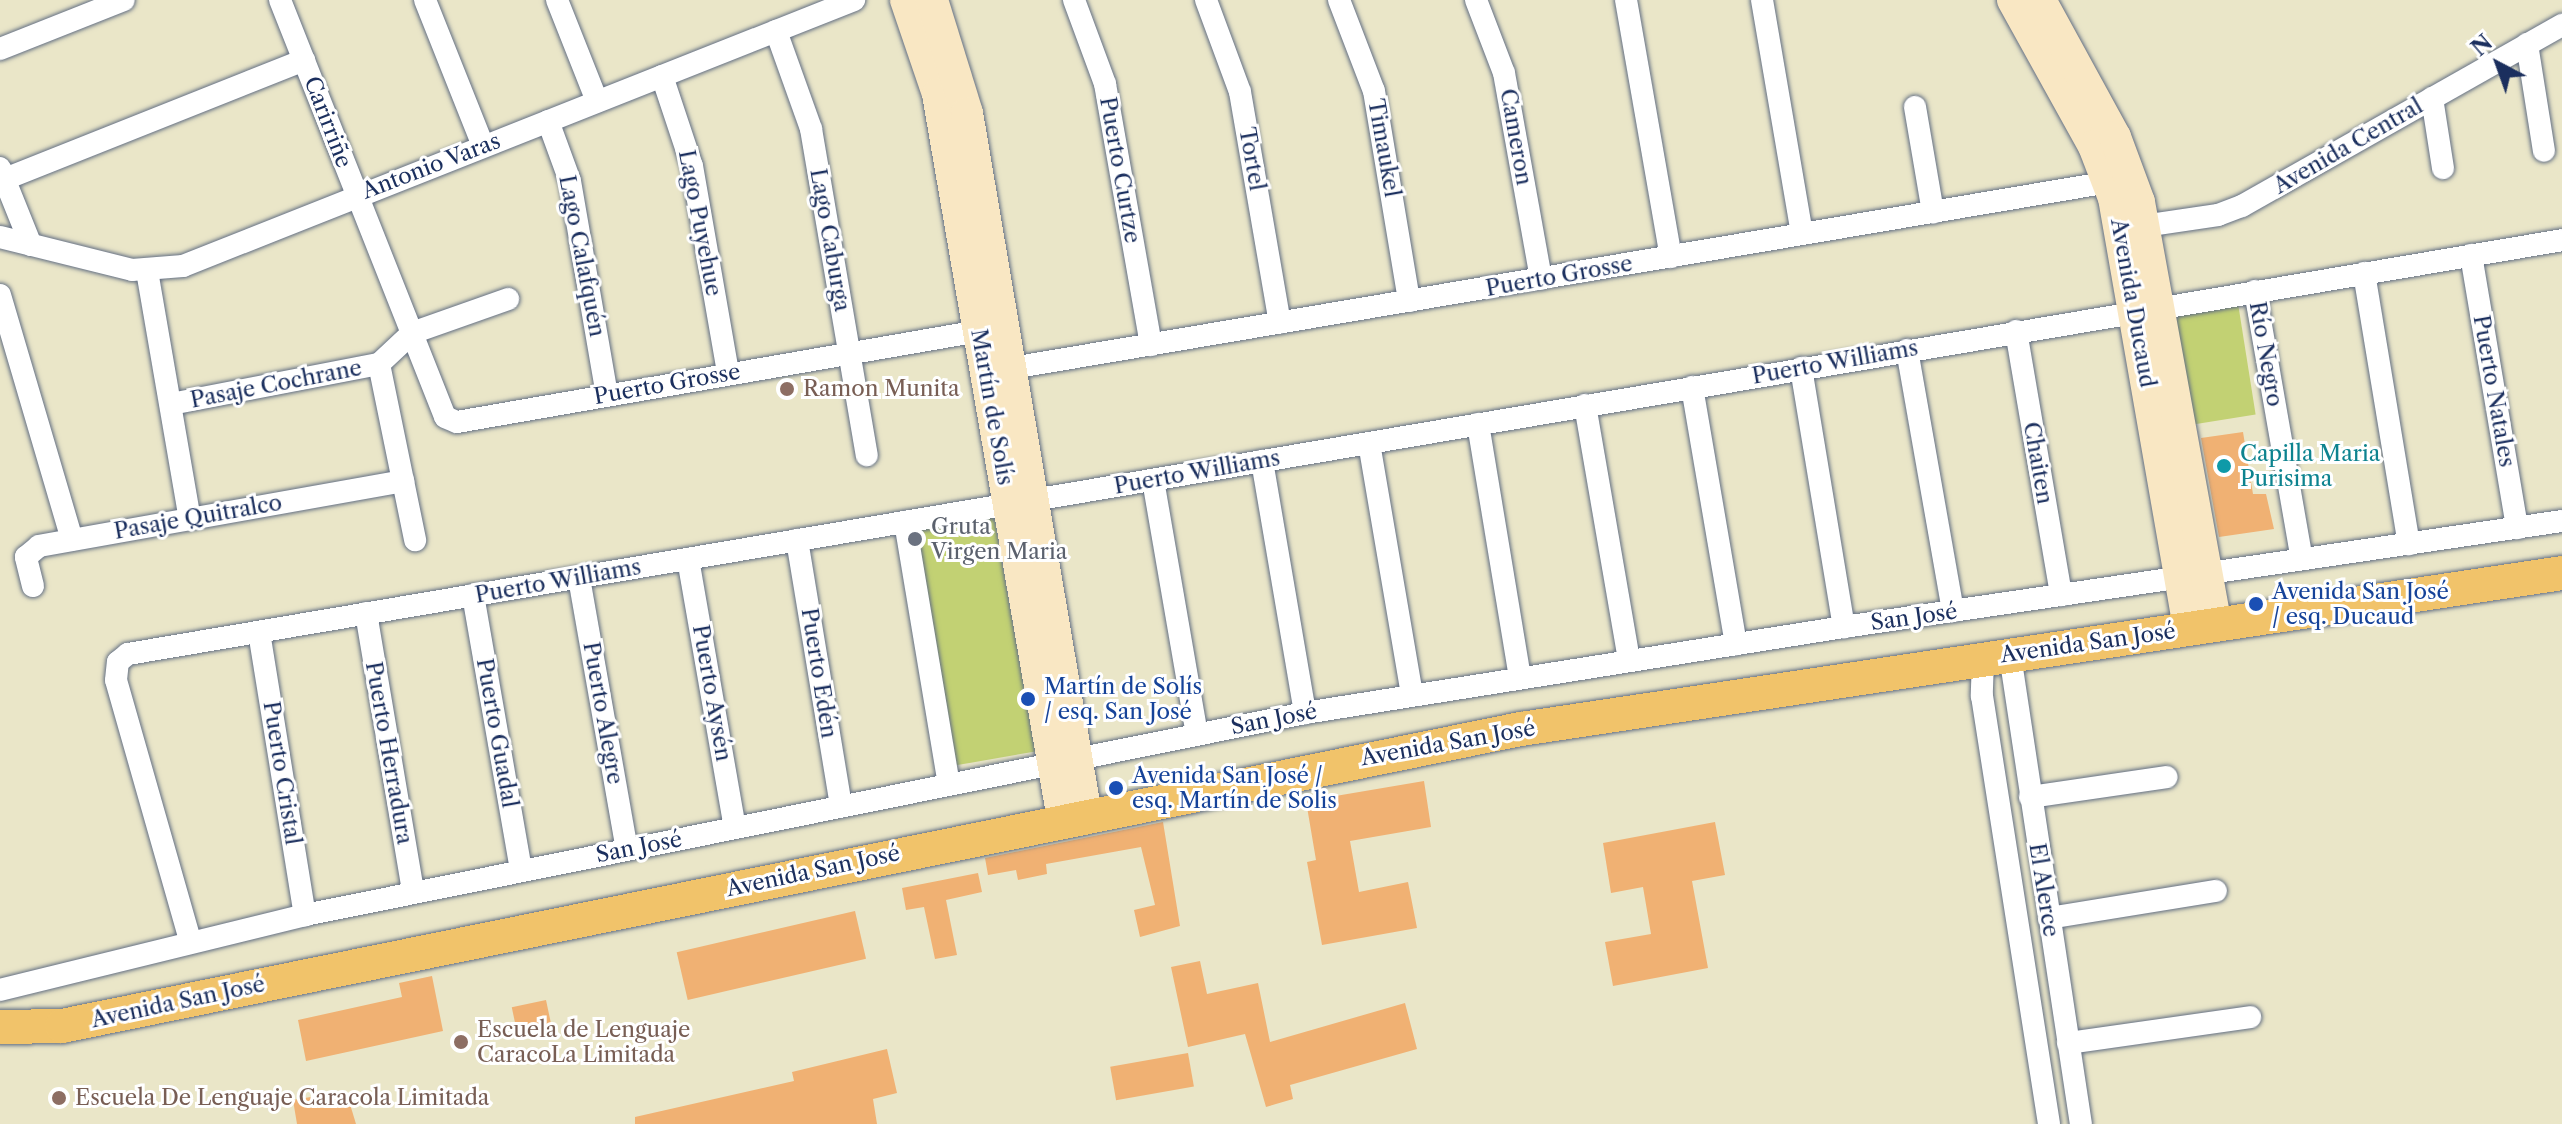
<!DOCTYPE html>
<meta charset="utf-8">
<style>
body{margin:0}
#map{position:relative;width:2562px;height:1124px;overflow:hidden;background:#eae6c8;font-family:"Libre Caslon Text",serif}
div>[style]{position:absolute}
.green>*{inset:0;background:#c2d173;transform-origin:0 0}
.building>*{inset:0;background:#f0b173;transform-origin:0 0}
.roads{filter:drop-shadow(0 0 2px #636f83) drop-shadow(0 0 2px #636f83)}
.street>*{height:22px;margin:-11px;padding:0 11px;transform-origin:11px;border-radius:11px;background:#fff}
.secondary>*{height:32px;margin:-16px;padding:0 16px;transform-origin:16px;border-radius:16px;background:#f9e7c3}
.primary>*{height:34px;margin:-17px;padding:0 17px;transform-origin:17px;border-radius:17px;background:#f1c36a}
.dots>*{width:22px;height:22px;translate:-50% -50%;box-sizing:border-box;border:4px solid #fff;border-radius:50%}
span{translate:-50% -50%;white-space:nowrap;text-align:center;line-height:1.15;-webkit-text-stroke:6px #fff;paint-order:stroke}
.street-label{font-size:22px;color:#1b2f5e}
.education-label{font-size:22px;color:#785e54}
.left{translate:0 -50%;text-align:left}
.culture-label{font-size:22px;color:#0d838f}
.worship-label{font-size:22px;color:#5b616d}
.transit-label{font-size:22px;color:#164399}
.north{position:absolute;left:2458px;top:24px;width:80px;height:80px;-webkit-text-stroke:6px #fff;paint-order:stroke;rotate:319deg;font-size:22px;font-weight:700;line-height:32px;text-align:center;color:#1b2f5e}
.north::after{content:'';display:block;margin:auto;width:28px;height:36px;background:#1b2f5e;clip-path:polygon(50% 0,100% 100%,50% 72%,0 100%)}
</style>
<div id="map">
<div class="green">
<i style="left:2237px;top:297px;width:119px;height:68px;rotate:81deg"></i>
<i style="left:994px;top:517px;width:238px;height:82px;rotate:80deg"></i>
</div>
<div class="building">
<i style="clip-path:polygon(2243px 432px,2253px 494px,2266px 494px,2274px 529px,2219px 537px,2201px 438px)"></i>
<i style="clip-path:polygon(1424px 781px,1431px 827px,1350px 841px,1359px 892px,1408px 882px,1417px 928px,1322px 945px,1307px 862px,1316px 860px,1306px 801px)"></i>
<i style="clip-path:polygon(1163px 822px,1180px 926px,1140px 937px,1134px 910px,1155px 905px,1141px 847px,1046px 864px,1047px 874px,1018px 880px,1016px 870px,988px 875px,985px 858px)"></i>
<i style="clip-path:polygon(1715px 822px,1725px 875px,1692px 881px,1708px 968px,1613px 986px,1605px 942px,1651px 934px,1643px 887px,1611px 893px,1603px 843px)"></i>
<i style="clip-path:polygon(978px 873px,982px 892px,946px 900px,957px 955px,935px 959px,924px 907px,906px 910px,902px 888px)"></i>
<i style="left:855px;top:911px;width:49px;height:183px;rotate:77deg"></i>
<i style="clip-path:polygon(1200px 961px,1207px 994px,1258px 983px,1270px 1042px,1405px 1003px,1417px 1049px,1290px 1085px,1293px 1099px,1266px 1107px,1245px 1034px,1188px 1047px,1171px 967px)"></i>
<i style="clip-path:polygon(432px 976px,443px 1031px,306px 1061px,298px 1020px,402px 997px,399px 983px)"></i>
<i style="left:546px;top:1000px;width:25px;height:35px;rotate:78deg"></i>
<i style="clip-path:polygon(887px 1049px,897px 1093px,873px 1099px,877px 1124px,635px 1124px,635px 1117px,794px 1081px,792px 1072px)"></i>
<i style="left:1188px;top:1053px;width:34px;height:79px;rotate:80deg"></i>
<i style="clip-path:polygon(346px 1091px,356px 1124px,297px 1124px,293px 1100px)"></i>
</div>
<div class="roads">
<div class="street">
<i style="left:280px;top:0;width:448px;rotate:68.4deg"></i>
<i style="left:445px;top:417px;width:13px;rotate:23deg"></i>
<i style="left:457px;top:422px;width:530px;rotate:-9.89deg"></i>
<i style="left:425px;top:0;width:157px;rotate:68.3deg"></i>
<i style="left:557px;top:0;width:109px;rotate:68.4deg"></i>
<i style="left:1074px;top:0;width:90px;rotate:69.7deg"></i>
<i style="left:1105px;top:84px;width:265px;rotate:80deg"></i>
<i style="left:1206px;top:0;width:98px;rotate:69.7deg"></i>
<i style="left:1240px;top:92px;width:234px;rotate:80.2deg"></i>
<i style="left:1339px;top:0;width:97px;rotate:69deg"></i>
<i style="left:1374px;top:91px;width:213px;rotate:80.5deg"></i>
<i style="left:1476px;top:0;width:78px;rotate:69deg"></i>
<i style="left:1504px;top:73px;width:209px;rotate:79.8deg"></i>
<i style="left:1626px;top:0;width:261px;rotate:80.1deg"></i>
<i style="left:1762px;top:0;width:237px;rotate:80.3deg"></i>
<i style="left:776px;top:31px;width:104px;rotate:70.3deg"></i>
<i style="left:811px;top:129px;width:331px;rotate:80.3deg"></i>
<i style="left:2527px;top:44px;width:108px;rotate:81deg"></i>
<i style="left:0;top:49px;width:133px;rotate:-21.6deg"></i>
<i style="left:662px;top:76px;width:95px;rotate:71.6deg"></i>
<i style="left:692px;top:166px;width:210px;rotate:80.1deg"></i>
<i style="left:2432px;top:98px;width:71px;rotate:81.1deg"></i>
<i style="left:1915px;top:107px;width:107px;rotate:80.3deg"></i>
<i style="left:548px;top:121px;width:64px;rotate:69.9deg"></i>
<i style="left:570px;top:181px;width:217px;rotate:80.2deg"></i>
<i style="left:0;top:168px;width:83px;rotate:68.1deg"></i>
<i style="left:5px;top:179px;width:322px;rotate:-21.7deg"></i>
<i style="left:2130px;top:228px;width:89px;rotate:-8.4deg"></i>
<i style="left:2218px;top:215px;width:26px;rotate:-21deg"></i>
<i style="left:2242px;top:206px;width:368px;rotate:-29.5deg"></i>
<i style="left:0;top:237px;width:136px;rotate:14deg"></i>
<i style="left:132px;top:270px;width:51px;rotate:-4.5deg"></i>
<i style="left:183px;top:266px;width:722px;rotate:-21.62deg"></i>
<i style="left:2471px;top:255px;width:277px;rotate:80.4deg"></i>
<i style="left:147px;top:271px;width:252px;rotate:80.2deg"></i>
<i style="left:2364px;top:273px;width:275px;rotate:80.6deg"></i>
<i style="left:2255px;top:291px;width:272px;rotate:80.1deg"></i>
<i style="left:0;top:295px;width:255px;rotate:73.6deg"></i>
<i style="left:2016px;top:331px;width:268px;rotate:80.3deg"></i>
<i style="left:1907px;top:350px;width:265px;rotate:80deg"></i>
<i style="left:379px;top:364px;width:180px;rotate:78.4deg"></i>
<i style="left:1801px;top:368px;width:263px;rotate:80.6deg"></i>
<i style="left:1000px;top:370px;width:1137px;rotate:-9.62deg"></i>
<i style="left:1692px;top:387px;width:261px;rotate:80.3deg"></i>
<i style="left:171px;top:404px;width:212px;rotate:-10.9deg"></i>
<i style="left:379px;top:364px;width:45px;rotate:-43.2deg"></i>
<i style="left:412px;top:333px;width:102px;rotate:-19.5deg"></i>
<i style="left:1585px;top:405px;width:259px;rotate:80.2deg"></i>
<i style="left:1478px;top:424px;width:256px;rotate:80.6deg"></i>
<i style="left:1369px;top:443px;width:255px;rotate:80.3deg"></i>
<i style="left:1262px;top:461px;width:256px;rotate:80.3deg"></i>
<i style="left:1153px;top:480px;width:258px;rotate:80.2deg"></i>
<i style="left:905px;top:522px;width:266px;rotate:80.5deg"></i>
<i style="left:797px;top:540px;width:270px;rotate:80.6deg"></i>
<i style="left:688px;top:559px;width:272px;rotate:80.1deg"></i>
<i style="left:579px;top:578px;width:275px;rotate:80deg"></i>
<i style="left:33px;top:586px;width:30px;rotate:-104deg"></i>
<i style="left:26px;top:557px;width:17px;rotate:-40deg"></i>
<i style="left:39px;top:546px;width:370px;rotate:-10.1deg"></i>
<i style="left:473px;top:595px;width:280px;rotate:80.1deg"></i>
<i style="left:366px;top:613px;width:283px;rotate:80.4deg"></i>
<i style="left:259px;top:632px;width:287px;rotate:80.8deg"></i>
<i style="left:2010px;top:655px;width:474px;rotate:81.4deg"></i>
<i style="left:1983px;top:659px;width:37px;rotate:92deg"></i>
<i style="left:1982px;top:696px;width:433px;rotate:81.1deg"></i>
<i style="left:2030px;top:797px;width:138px;rotate:-8.3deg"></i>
<i style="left:2049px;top:918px;width:169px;rotate:-9.2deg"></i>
<i style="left:190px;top:940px;width:270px;rotate:-105.9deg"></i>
<i style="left:116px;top:680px;width:18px;rotate:-84deg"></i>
<i style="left:118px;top:662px;width:13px;rotate:-39deg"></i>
<i style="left:128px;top:654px;width:2469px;rotate:-9.65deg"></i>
<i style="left:0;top:990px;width:314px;rotate:-13.8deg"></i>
<i style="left:305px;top:915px;width:1020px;rotate:-11.42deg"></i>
<i style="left:1305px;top:713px;width:546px;rotate:-9.07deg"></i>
<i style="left:1844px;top:627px;width:726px;rotate:-8.4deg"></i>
<i style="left:2068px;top:1043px;width:184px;rotate:-8.1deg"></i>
</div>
<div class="secondary">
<i style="left:906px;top:0;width:99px;rotate:71.2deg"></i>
<i style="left:938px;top:94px;width:736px;rotate:80.22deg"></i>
<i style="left:932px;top:0;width:118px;rotate:72.8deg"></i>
<i style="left:967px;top:113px;width:712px;rotate:80.38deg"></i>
<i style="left:2013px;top:0;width:167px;rotate:61deg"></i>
<i style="left:2094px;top:146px;width:56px;rotate:69deg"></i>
<i style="left:2114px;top:198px;width:436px;rotate:80.1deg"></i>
<i style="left:2040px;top:0;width:156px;rotate:61.3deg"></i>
<i style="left:2115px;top:137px;width:69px;rotate:69.7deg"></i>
<i style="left:2139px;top:202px;width:429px;rotate:79.7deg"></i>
</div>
<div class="primary">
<i style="left:0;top:1027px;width:62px;rotate:-0.9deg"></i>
<i style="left:62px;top:1026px;width:1489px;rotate:-11.51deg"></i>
<i style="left:1521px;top:729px;width:1053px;rotate:-8.52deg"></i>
</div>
</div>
<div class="dots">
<i style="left:787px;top:389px;background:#8d6e63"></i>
<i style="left:2224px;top:466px;background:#0f9aa8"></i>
<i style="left:915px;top:539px;background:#6b7280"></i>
<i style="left:2256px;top:604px;background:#1a4fb4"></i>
<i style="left:1028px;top:699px;background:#1a4fb4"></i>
<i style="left:1116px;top:788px;background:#1a4fb4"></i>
<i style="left:461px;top:1042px;background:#8d6e63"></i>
<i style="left:59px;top:1098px;background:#8d6e63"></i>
</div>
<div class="street-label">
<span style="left:328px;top:122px;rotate:69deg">Carirriñe</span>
<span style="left:1516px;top:137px;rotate:80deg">Cameron</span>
<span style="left:2348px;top:146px;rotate:-30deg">Avenida Central</span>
<span style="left:1384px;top:148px;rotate:80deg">Timaukel</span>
<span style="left:1252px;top:159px;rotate:80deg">Tortel</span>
<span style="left:431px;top:166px;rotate:-21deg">Antonio Varas</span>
<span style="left:1120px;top:170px;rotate:80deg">Puerto Curtze</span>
<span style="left:700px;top:223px;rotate:79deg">Lago Puyehue</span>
<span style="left:830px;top:240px;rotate:80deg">Lago Caburga</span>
<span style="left:582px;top:256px;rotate:79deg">Lago Calafquén</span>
<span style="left:1559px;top:276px;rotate:-10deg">Puerto Grosse</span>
<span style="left:2133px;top:303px;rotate:80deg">Avenida Ducaud</span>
<span style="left:2266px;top:354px;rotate:80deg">Río Negro</span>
<span style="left:1835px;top:362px;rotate:-10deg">Puerto Williams</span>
<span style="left:276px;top:384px;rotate:-11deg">Pasaje Cochrane</span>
<span style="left:667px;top:384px;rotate:-10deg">Puerto Grosse</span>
<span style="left:2494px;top:391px;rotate:80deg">Puerto Natales</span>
<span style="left:992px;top:407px;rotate:80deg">Martín de Solís</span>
<span style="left:2038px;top:463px;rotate:80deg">Chaiten</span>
<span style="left:1197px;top:472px;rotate:-10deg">Puerto Williams</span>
<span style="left:198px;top:517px;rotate:-10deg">Pasaje Quitralco</span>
<span style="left:558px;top:581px;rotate:-10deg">Puerto Williams</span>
<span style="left:1914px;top:617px;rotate:-8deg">San José</span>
<span style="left:2088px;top:643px;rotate:-8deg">Avenida San José</span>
<span style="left:819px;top:673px;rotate:81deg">Puerto Edén</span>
<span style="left:712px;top:693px;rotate:80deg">Puerto Aysén</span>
<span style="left:603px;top:713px;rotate:80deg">Puerto Alegre</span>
<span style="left:1274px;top:719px;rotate:-11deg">San José</span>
<span style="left:497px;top:733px;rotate:80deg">Puerto Guadal</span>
<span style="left:1448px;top:743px;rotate:-10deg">Avenida San José</span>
<span style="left:389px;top:753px;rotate:80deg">Puerto Herradura</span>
<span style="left:282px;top:773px;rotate:81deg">Puerto Cristal</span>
<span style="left:639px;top:847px;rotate:-11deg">San José</span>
<span style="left:813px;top:871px;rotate:-12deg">Avenida San José</span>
<span style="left:2044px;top:890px;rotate:81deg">El Alerce</span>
<span style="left:178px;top:1002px;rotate:-12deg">Avenida San José</span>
</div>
<div class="education-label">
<span class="left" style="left:803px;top:389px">Ramon Munita</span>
<span class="left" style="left:477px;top:1042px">Escuela de Lenguaje<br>CaracoLa Limitada</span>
<span class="left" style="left:75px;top:1098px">Escuela De Lenguaje Caracola Limitada</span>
</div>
<div class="culture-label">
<span class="left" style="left:2240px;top:466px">Capilla Maria<br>Purisima</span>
</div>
<div class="worship-label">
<span class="left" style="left:931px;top:539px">Gruta<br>Virgen Maria</span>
</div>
<div class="transit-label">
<span class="left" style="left:2272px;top:604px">Avenida San José<br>/ esq. Ducaud</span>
<span class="left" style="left:1044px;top:699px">Martín de Solís<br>/ esq. San José</span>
<span class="left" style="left:1132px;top:788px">Avenida San José /<br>esq. Martín de Solis</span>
</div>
<div class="north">N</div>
</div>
